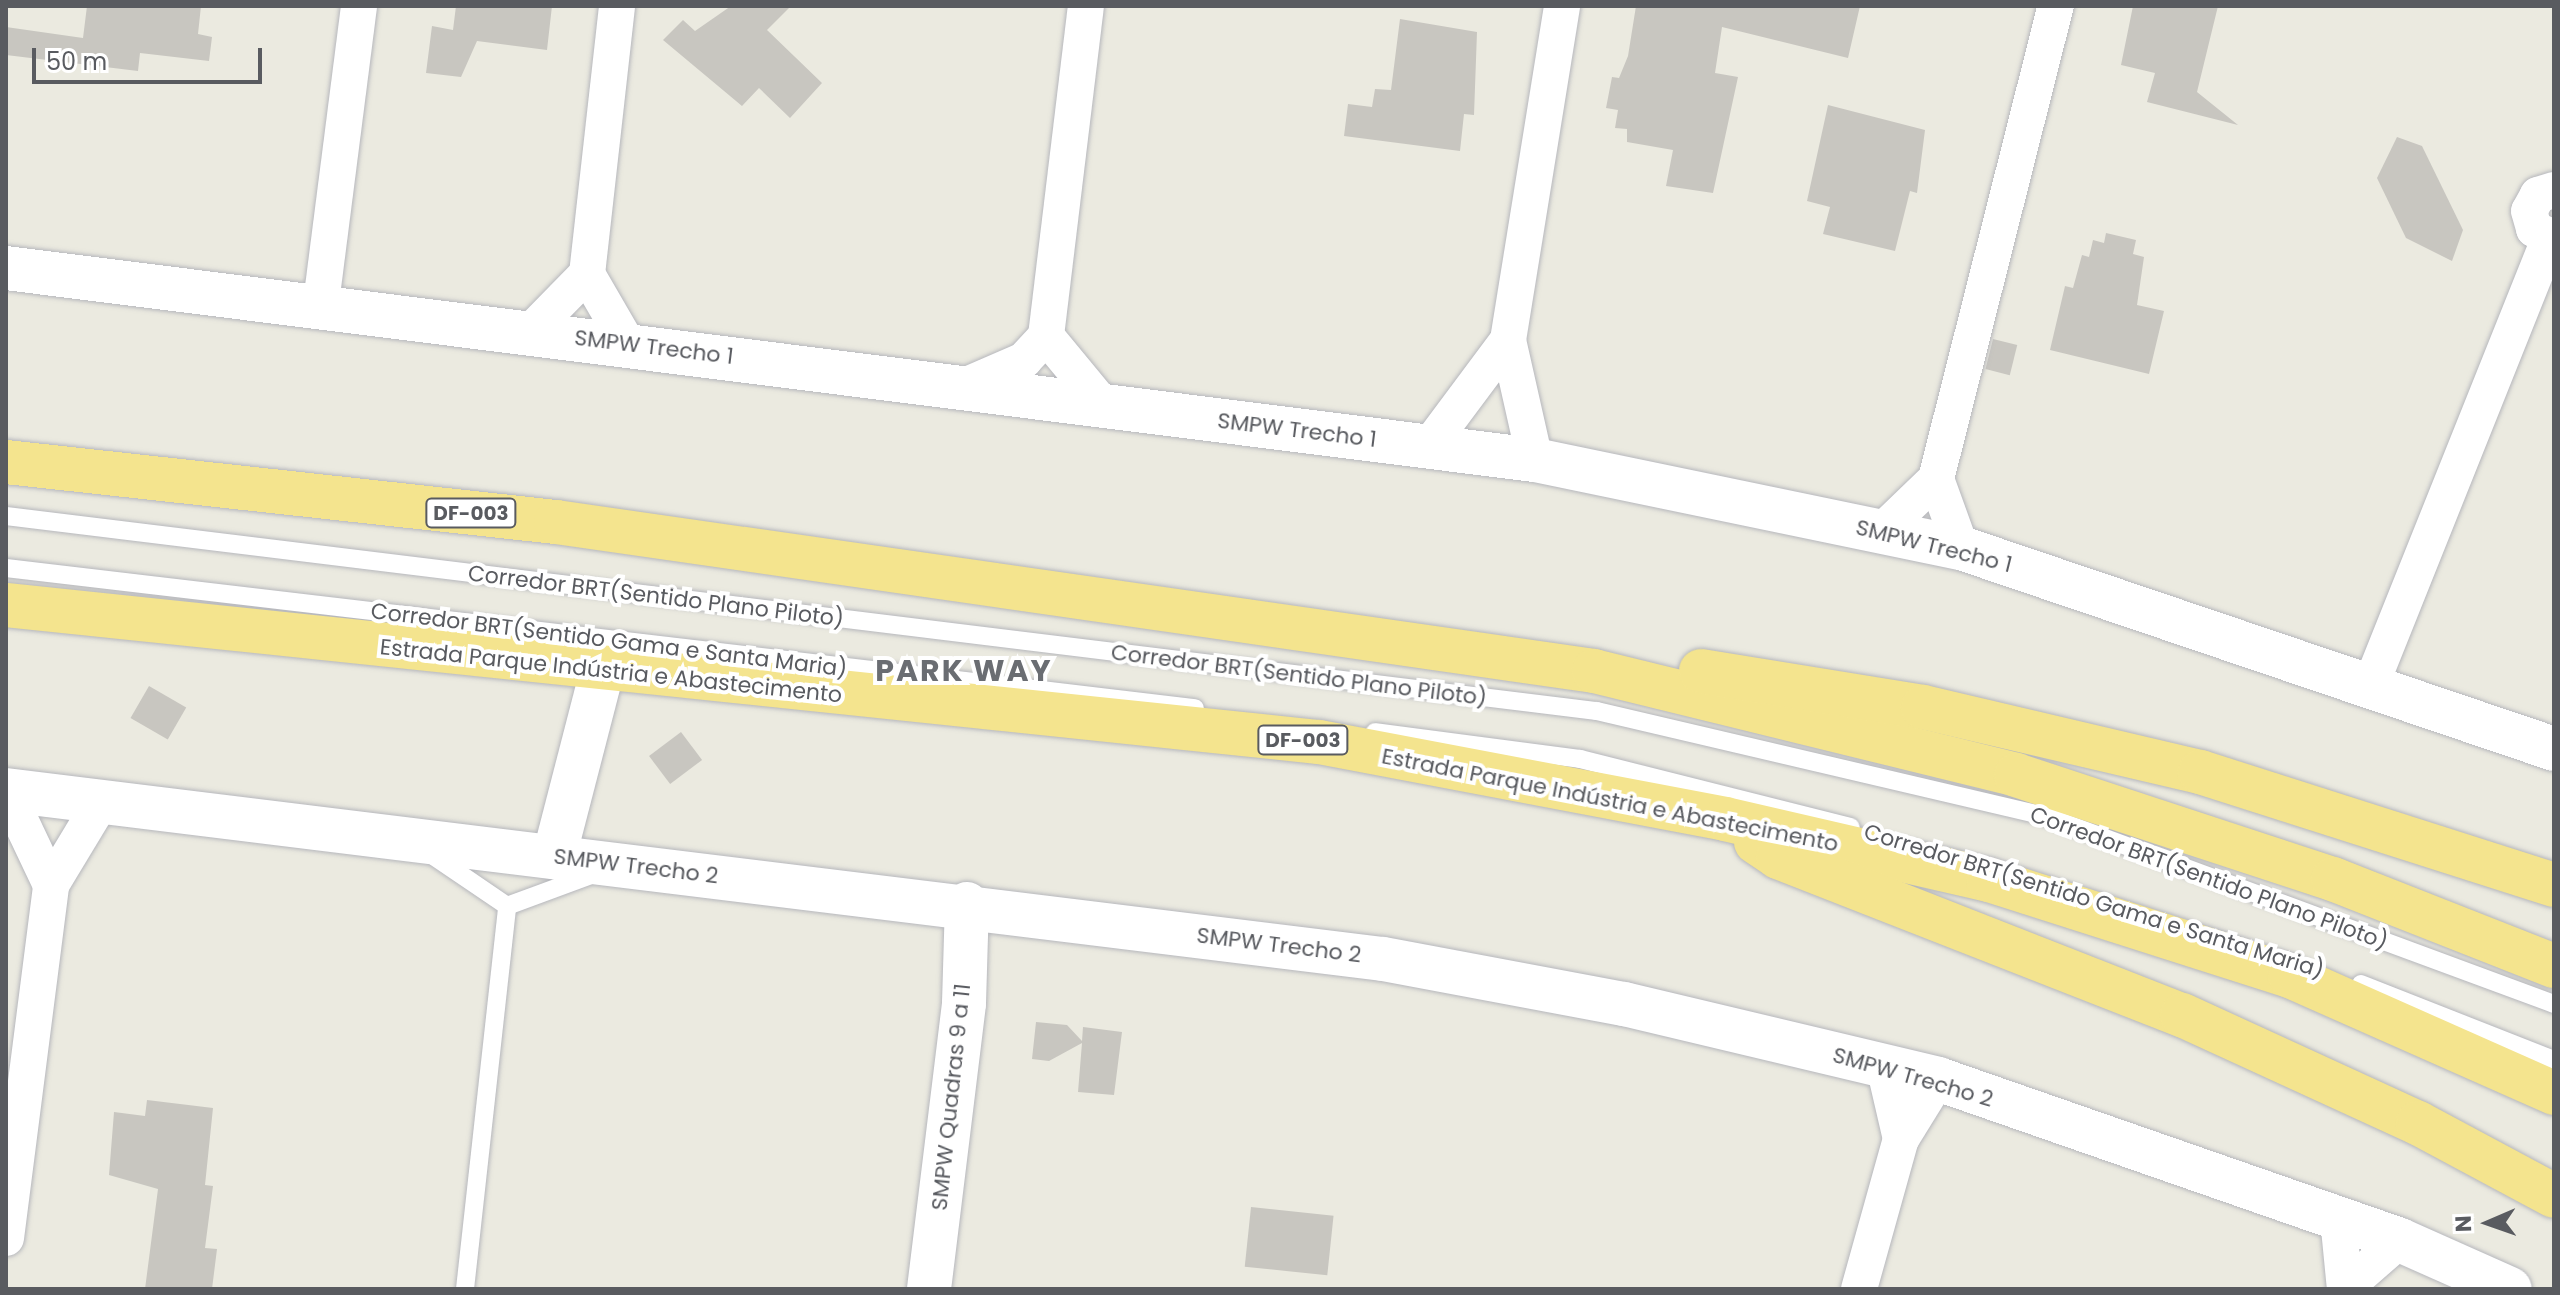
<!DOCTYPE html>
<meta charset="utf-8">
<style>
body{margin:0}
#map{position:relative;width:2560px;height:1295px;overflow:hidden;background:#ebeae0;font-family:Poppins,sans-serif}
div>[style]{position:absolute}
.building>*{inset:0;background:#c8c6c0;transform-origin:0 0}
.roads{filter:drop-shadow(0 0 2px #b6b7bc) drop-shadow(0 0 2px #b6b7bc)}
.lane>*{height:18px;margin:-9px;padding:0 9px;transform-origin:9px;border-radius:9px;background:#fff}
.street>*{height:36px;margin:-18px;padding:0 18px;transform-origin:18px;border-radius:18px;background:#fff}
.secondary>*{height:44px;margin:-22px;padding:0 22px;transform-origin:22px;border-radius:22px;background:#fff}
.highway>*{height:44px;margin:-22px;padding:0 22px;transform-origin:22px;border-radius:22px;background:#f4e48e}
span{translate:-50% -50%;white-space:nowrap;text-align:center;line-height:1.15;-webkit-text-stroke:8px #fff;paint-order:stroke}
.shield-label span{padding:2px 6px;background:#fff;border:2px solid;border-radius:6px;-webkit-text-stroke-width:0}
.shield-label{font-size:20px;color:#595b60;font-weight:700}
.street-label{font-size:22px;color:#595b60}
.district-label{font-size:30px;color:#6a6d72;font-weight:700;letter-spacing:2px}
.frame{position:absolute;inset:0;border:8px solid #595b60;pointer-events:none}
.north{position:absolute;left:2448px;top:1183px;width:80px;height:80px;-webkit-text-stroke:6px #fff;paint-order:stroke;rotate:268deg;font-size:22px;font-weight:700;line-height:32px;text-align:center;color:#595b60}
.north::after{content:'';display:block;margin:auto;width:28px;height:36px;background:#595b60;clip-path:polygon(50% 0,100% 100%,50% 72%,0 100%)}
.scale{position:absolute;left:32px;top:48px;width:230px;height:36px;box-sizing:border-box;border:4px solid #595b60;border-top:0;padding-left:10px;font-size:24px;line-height:28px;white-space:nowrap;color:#595b60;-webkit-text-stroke:6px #fff;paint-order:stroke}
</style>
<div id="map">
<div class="building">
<i style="clip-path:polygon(87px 6px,201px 6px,198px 34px,212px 37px,209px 61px,140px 53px,138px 71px,6px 55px,6px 27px,83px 38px)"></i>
<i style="clip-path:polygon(456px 6px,552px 6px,547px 50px,477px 41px,461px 77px,426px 73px,432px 26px,453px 30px)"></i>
<i style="clip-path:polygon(731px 6px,791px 6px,767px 30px,822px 83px,790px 118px,759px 88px,742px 106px,663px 40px,683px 20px,695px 31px)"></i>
<i style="clip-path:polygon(1636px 6px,1860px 6px,1848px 58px,1722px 27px,1715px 73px,1738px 77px,1713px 193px,1666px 186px,1673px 150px,1627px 142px,1627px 129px,1615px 128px,1618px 110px,1606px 108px,1612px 77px,1619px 78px,1628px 56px)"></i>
<i style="clip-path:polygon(2133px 6px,2218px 6px,2197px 92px,2238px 125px,2147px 102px,2155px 73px,2121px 65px)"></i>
<i style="clip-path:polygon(1400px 19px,1477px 32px,1474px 115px,1464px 114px,1460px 151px,1344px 136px,1348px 104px,1372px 107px,1375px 89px,1391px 90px)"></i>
<i style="clip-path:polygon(1828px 105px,1925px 130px,1917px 193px,1910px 191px,1895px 251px,1823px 234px,1830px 207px,1807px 201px)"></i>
<i style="clip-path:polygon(2397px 137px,2422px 146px,2463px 230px,2452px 261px,2406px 238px,2377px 178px)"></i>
<i style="clip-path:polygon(2106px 233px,2136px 240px,2133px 254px,2144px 257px,2137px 305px,2164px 311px,2149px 374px,2050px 350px,2065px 286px,2073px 288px,2082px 255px,2089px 257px,2093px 240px,2104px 243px)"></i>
<i style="left:1993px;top:339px;width:25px;height:31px;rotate:14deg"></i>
<i style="left:149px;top:686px;width:43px;height:37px;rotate:30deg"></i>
<i style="left:681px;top:732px;width:35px;height:40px;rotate:53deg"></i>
<i style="clip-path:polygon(1036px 1022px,1067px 1025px,1082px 1041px,1083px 1027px,1122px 1032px,1114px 1095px,1078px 1092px,1082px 1043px,1049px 1061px,1032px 1059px)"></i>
<i style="clip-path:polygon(147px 1100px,213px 1108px,205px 1185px,213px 1186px,205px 1248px,217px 1249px,212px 1289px,145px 1289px,158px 1189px,109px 1175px,114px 1112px,145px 1116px)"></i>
<i style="left:1251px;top:1207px;width:83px;height:60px;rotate:6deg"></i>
</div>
<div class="roads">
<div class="lane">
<i style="left:6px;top:516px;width:1603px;rotate:6.99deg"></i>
<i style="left:1597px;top:711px;width:463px;rotate:13.2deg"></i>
<i style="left:2048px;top:817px;width:539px;rotate:20.28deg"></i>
<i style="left:6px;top:568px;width:1197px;rotate:6.72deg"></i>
<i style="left:1375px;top:732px;width:207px;rotate:7.5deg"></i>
<i style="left:1580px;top:759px;width:279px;rotate:14.1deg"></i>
<i style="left:435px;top:857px;width:87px;rotate:34.2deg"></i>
<i style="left:507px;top:906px;width:93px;rotate:-20.2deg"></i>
<i style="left:2361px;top:984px;width:207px;rotate:21.5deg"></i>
<i style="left:465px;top:1289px;width:385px;rotate:-83.7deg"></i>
</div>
<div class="street">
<i style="left:2554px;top:190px;width:17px;rotate:163deg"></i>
<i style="left:2538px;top:195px;width:18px;rotate:119deg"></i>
<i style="left:2529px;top:211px;width:19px;rotate:74deg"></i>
<i style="left:2534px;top:229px;width:22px;rotate:24deg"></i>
<i style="left:587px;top:274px;width:80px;rotate:59.9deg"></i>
<i style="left:321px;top:303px;width:299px;rotate:-82.7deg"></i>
<i style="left:531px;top:331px;width:80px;rotate:-45.5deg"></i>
<i style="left:587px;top:274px;width:270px;rotate:-83.6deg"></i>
<i style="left:1046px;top:336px;width:91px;rotate:50.4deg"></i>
<i style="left:962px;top:387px;width:68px;rotate:-23.5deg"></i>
<i style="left:1024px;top:360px;width:33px;rotate:-47deg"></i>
<i style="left:1046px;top:336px;width:332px;rotate:-83.1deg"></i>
<i style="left:1429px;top:446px;width:132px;rotate:-53.3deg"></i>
<i style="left:1535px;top:460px;width:123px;rotate:-102.7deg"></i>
<i style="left:1508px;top:340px;width:338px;rotate:-80.8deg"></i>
<i style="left:1936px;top:479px;width:73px;rotate:70.1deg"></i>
<i style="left:1881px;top:532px;width:76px;rotate:-43.9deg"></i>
<i style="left:1936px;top:479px;width:488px;rotate:-75.8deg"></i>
<i style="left:2372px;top:682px;width:478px;rotate:-68.2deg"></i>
<i style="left:6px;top:790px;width:105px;rotate:64.7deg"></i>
<i style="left:1884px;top:1066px;width:75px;rotate:76.9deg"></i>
<i style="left:2338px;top:1218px;width:71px;rotate:84.4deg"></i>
<i style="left:6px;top:1238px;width:356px;rotate:-82.7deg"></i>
<i style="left:51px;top:885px;width:97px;rotate:-58.9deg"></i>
<i style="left:2345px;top:1288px;width:73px;rotate:-41.1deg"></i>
<i style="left:1859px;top:1289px;width:156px;rotate:-74.4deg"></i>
<i style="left:1901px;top:1139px;width:70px;rotate:-58.3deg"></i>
</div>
<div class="secondary">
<i style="left:6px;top:268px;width:1541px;rotate:7.16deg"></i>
<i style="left:1535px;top:460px;width:435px;rotate:11.7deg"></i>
<i style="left:1961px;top:548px;width:626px;rotate:18.72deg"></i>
<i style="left:6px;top:790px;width:1387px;rotate:7deg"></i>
<i style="left:1383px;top:959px;width:245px;rotate:10.6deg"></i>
<i style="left:1624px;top:1004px;width:323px;rotate:13.4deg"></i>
<i style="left:1938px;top:1079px;width:489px;rotate:19.2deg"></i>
<i style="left:2400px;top:1240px;width:120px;rotate:24deg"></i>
<i style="left:554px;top:857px;width:192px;rotate:-75.5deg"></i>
<i style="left:929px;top:1289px;width:288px;rotate:-83deg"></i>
<i style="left:964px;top:1003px;width:99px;rotate:-88.3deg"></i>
</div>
<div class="highway">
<i style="left:6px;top:462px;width:553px;rotate:6.23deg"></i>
<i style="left:556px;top:522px;width:1049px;rotate:8.17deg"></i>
<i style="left:1594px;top:671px;width:435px;rotate:13.8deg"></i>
<i style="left:2016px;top:775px;width:334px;rotate:18.2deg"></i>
<i style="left:2333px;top:879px;width:238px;rotate:21.5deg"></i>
<i style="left:6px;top:605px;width:1320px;rotate:5.96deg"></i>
<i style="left:1319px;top:742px;width:413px;rotate:10.7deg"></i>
<i style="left:1725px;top:819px;width:271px;rotate:13deg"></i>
<i style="left:1989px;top:880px;width:316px;rotate:17.7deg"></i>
<i style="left:2290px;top:976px;width:289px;rotate:23.9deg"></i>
<i style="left:1701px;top:671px;width:225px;rotate:9.2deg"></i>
<i style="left:1923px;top:707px;width:285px;rotate:13.2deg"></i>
<i style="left:2200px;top:772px;width:372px;rotate:17.7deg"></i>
<i style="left:1756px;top:842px;width:27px;rotate:34deg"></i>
<i style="left:1778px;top:857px;width:434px;rotate:21.4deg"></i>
<i style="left:2182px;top:1015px;width:260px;rotate:24.6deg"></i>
<i style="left:2418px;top:1123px;width:154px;rotate:28.2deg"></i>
</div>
</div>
<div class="shield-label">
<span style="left:471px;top:513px">DF-003</span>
<span style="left:1303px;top:740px">DF-003</span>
</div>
<div class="street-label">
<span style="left:654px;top:347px;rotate:7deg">SMPW Trecho 1</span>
<span style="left:1297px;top:430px;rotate:7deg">SMPW Trecho 1</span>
<span style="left:1934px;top:546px;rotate:14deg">SMPW Trecho 1</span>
<span style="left:656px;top:596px;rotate:7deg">Corredor BRT(Sentido Plano Piloto)</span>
<span style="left:609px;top:640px;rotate:7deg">Corredor BRT(Sentido Gama e Santa Maria)</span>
<span style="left:611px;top:671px;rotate:6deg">Estrada Parque Indústria e Abastecimento</span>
<span style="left:1299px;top:675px;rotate:7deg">Corredor BRT(Sentido Plano Piloto)</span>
<span style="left:1610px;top:800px;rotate:11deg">Estrada Parque Indústria e Abastecimento</span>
<span style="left:636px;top:866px;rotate:7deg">SMPW Trecho 2</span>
<span style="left:2209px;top:878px;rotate:20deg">Corredor BRT(Sentido Plano Piloto)</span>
<span style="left:2094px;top:901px;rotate:17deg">Corredor BRT(Sentido Gama e Santa Maria)</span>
<span style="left:1279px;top:945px;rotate:7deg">SMPW Trecho 2</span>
<span style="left:1913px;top:1077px;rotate:16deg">SMPW Trecho 2</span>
<span style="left:951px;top:1097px;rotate:-84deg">SMPW Quadras 9 a 11</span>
</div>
<div class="district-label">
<span style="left:964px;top:671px">PARK WAY</span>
</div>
<div class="frame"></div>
<div class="north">N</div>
<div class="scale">50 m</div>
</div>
